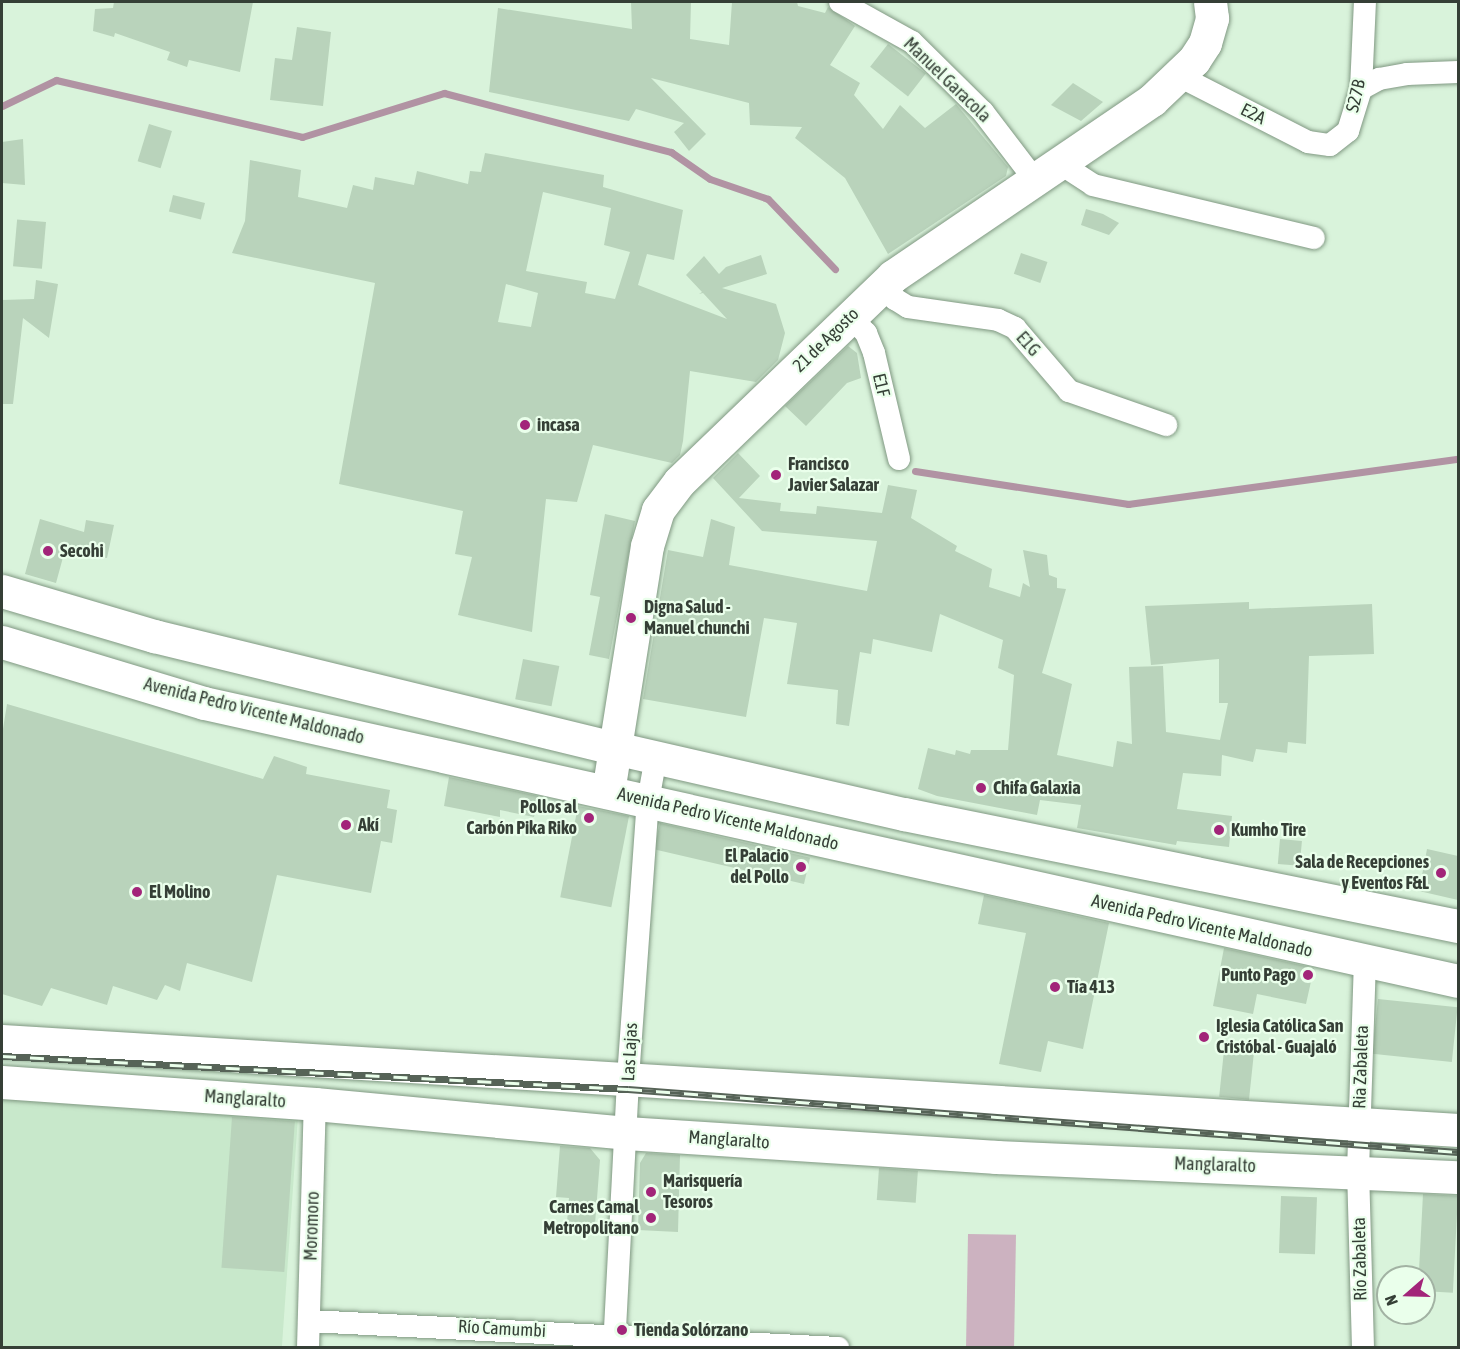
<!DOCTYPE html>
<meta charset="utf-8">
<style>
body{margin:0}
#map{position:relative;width:1460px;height:1349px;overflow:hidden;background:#d9f3db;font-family:"Asap Condensed",sans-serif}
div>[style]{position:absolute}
.built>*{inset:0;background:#c8e8cb;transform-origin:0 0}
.green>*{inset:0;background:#ccb2c0;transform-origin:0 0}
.stream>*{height:7px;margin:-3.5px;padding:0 3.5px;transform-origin:3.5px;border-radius:3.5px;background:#b193a3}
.building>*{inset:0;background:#b9d3bb;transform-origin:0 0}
.roads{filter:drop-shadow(0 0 2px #809882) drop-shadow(0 0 2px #809882)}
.street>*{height:22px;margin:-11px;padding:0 11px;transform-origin:11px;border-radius:11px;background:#fff}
.secondary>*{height:33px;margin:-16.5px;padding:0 16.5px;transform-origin:16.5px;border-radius:16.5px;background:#fff}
.primary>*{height:33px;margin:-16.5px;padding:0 16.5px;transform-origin:16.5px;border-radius:16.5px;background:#fff}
.rail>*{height:7px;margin-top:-3.5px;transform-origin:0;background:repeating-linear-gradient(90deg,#eaffeb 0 14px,#566357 0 28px);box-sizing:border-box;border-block:2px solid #566357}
.dots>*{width:16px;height:16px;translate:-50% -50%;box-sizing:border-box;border:3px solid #eaffeb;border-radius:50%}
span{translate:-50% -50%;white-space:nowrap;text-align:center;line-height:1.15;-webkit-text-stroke:4.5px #eaffeb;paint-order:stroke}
.street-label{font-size:18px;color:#353f36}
.poi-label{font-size:18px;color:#353f36;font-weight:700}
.left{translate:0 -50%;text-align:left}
.right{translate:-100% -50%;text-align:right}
.frame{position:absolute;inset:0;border:3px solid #353f36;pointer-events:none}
.north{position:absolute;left:1376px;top:1265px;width:60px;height:60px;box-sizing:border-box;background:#eaffeb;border:2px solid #a2b2a3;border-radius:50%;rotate:250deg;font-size:16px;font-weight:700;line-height:24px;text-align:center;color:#353f36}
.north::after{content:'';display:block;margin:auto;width:21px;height:27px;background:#a22579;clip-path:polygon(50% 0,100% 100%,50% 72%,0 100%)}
</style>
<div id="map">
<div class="built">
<i style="left:2px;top:1092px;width:297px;height:255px;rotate:4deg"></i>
</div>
<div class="green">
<i style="left:968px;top:1234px;width:48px;height:113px;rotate:1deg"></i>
</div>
<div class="stream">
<i style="left:2px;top:106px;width:60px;rotate:-25.7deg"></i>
<i style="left:56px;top:80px;width:253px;rotate:13deg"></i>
<i style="left:302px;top:137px;width:149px;rotate:-17.2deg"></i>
<i style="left:444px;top:93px;width:235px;rotate:14.6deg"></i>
<i style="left:671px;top:152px;width:47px;rotate:34.7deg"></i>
<i style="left:710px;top:179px;width:61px;rotate:19deg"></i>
<i style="left:768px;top:199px;width:97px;rotate:46.3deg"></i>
<i style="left:915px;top:471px;width:216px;rotate:8.8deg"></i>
<i style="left:1128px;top:504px;width:333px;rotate:-7.8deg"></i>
</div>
<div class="building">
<i style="clip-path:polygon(114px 2px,253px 2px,240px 72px,189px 60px,187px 67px,167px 60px,170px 52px,115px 33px,114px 37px,93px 31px,95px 9px,113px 8px)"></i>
<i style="clip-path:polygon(631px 2px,691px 2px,690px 39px,729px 45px,732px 2px,797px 2px,798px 6px,825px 13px,828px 7px,855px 26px,830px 65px,860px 83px,854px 95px,883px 129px,900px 105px,925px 128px,956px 104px,1008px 167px,1006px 176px,888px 254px,845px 178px,795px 138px,802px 127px,750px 125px,749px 103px,651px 78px,706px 134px,689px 151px,674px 132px,684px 123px,636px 109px,629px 121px,489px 92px,498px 8px,632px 29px)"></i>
<i style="clip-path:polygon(297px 27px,331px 32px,323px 106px,270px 100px,275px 58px,292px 60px)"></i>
<i style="left:888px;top:44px;width:48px;height:29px;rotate:38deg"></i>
<i style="clip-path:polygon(1073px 83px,1103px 102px,1081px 121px,1051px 105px)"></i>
<i style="left:149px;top:124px;width:24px;height:39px;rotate:17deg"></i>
<i style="clip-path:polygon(23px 139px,25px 185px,2px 183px,2px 142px)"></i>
<i style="clip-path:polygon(evenodd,485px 153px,604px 175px,603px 187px,683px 210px,674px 260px,647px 254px,638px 285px,727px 319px,703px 293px,699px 294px,702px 292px,686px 275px,704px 256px,719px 274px,726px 267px,761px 255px,767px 274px,722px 288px,776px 304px,785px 333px,778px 360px,756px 382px,690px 371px,683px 441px,680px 455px,672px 463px,593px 445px,577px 502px,546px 499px,532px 632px,458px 615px,472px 557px,455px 554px,463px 511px,339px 484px,375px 283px,232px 253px,245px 221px,250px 160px,301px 170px,298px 197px,347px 208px,353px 185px,373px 190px,375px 177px,414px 185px,417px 171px,468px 184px,470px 171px,481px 172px,485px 153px,543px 192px,611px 208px,604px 245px,630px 252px,615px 299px,585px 293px,587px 282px,526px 271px,543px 192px,485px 153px,506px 284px,538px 293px,531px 327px,498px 322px,506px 284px)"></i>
<i style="left:173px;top:195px;width:33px;height:17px;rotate:14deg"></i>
<i style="clip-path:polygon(1086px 209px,1103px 214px,1119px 223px,1109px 235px,1081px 225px)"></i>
<i style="left:46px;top:222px;width:47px;height:29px;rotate:95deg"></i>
<i style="left:1021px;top:253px;width:28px;height:22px;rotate:19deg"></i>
<i style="clip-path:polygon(36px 280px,58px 284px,49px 338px,23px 318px,13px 404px,2px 404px,2px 300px,34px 299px)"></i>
<i style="clip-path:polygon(848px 346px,857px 353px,861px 378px,847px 383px,806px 426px,785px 406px)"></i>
<i style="clip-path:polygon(738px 453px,760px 476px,739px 498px,781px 503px,780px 511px,816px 514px,817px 506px,882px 513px,888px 485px,917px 490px,911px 518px,957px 546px,955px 551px,992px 569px,989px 587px,1020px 597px,1023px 583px,1030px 587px,1023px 550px,1047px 555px,1049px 575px,1057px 578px,1057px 588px,1066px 589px,1042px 673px,1072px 684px,1057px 755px,1113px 767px,1117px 741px,1132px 744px,1129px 667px,1163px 666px,1166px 732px,1220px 740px,1228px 703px,1219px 703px,1219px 659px,1151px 665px,1145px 606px,1249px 602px,1249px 609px,1372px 604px,1374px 654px,1309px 656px,1306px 744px,1288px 742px,1287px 753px,1256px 749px,1253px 762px,1222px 755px,1221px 776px,1183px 773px,1177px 809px,1232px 816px,1229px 847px,1177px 841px,1176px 845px,1077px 828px,1081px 805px,1040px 800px,1037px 815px,937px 796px,918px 789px,928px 748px,955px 755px,956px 750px,970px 754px,971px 750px,1008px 750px,1014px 675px,998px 668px,1003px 640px,940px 614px,932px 652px,873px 639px,871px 654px,860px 652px,849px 726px,836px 724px,838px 690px,787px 684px,797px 623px,764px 618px,746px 717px,643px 699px,668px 550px,703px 557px,711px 519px,735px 527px,729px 565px,867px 591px,877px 541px,762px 531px,713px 478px)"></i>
<i style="clip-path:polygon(605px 514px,635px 521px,609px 659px,589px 655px,600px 597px,590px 595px)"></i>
<i style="clip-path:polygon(40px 519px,84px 532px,86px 520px,114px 525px,107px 558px,65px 550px,56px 583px,25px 574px)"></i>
<i style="left:523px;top:659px;width:37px;height:41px;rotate:11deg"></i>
<i style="clip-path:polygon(7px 704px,263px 779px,274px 756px,307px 767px,306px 774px,390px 790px,387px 808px,397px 810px,392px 843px,381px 841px,371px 893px,277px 875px,252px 982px,187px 963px,180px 991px,165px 985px,157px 1000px,113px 986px,107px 1005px,51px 988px,42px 1006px,2px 994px,2px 735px)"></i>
<i style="clip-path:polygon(449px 777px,538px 796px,534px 817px,500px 810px,500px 817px,444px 806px)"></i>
<i style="left:578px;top:806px;width:52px;height:93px;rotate:11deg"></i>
<i style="left:660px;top:823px;width:154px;height:27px;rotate:13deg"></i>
<i style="left:1280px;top:839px;width:22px;height:25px;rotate:5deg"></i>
<i style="clip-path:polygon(1427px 849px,1458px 856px,1458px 900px,1419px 891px)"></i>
<i style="clip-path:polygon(984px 895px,1109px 923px,1083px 1049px,1048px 1041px,1041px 1072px,999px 1064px,1026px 933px,978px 924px)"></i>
<i style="clip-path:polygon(1224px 948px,1314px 968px,1306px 1004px,1257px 994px,1253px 1014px,1213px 1006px)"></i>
<i style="left:1378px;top:999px;width:80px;height:55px;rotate:6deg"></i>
<i style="left:1225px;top:1041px;width:30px;height:56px;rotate:6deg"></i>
<i style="left:232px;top:1117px;width:63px;height:151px;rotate:4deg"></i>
<i style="clip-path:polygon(560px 1146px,590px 1148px,600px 1160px,595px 1224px,567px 1222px,569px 1198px,556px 1197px)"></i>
<i style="clip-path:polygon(646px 1153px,680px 1155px,678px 1232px,638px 1230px,640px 1163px)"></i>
<i style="left:879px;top:1168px;width:39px;height:32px;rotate:4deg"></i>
<i style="left:1423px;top:1194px;width:35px;height:97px;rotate:3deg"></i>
<i style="left:1281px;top:1196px;width:36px;height:57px;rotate:2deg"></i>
</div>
<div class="roads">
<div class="street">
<i style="left:840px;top:2px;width:82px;rotate:29.1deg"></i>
<i style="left:912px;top:42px;width:100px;rotate:44.6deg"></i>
<i style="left:983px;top:112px;width:86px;rotate:52.6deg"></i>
<i style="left:1179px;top:76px;width:145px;rotate:27.1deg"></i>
<i style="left:1308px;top:142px;width:22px;rotate:8deg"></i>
<i style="left:1330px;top:145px;width:23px;rotate:-38deg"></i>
<i style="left:1348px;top:131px;width:44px;rotate:-72.8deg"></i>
<i style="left:1361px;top:89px;width:87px;rotate:-87.4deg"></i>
<i style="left:1361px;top:89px;width:21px;rotate:-29deg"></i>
<i style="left:1379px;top:79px;width:28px;rotate:-10deg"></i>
<i style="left:1407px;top:74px;width:51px;rotate:-2.2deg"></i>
<i style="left:1061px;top:164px;width:38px;rotate:33deg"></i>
<i style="left:1093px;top:185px;width:227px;rotate:13.5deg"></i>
<i style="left:885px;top:282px;width:20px;rotate:60deg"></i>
<i style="left:895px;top:299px;width:15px;rotate:32deg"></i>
<i style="left:908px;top:307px;width:91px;rotate:8.2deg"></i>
<i style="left:998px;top:320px;width:19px;rotate:25deg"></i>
<i style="left:1015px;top:328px;width:83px;rotate:49.4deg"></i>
<i style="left:1069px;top:391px;width:103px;rotate:19.3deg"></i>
<i style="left:850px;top:317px;width:23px;rotate:45deg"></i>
<i style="left:866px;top:333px;width:22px;rotate:68deg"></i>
<i style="left:874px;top:353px;width:109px;rotate:76.7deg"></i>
<i style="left:309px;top:1321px;width:530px;rotate:2.92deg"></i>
<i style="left:308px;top:1348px;width:244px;rotate:-88.4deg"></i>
<i style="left:614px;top:1348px;width:270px;rotate:-87deg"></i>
<i style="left:628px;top:1078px;width:278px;rotate:-85.9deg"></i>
<i style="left:648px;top:801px;width:45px;rotate:-79.7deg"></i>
<i style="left:1363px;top:1348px;width:177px;rotate:-91.6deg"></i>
<i style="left:1358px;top:1171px;width:208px;rotate:-88.1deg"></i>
</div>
<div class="secondary">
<i style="left:608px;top:792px;width:249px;rotate:-81deg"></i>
<i style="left:647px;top:546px;width:38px;rotate:-73deg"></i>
<i style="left:658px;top:510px;width:35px;rotate:-53deg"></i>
<i style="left:679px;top:482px;width:297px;rotate:-43.9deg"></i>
<i style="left:893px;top:276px;width:313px;rotate:-34.2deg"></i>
<i style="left:1152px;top:100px;width:58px;rotate:-43.6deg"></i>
<i style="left:1194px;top:60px;width:20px;rotate:-57deg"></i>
<i style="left:1205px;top:43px;width:26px;rotate:-74deg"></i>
<i style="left:1212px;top:18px;width:16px;rotate:-97deg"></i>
<i style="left:2px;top:1041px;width:1459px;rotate:3.5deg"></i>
<i style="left:2px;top:1082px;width:314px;rotate:4deg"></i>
<i style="left:315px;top:1104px;width:313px;rotate:5.3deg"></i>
<i style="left:627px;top:1133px;width:370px;rotate:3.7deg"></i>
<i style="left:996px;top:1157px;width:462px;rotate:2.5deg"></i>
</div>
<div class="primary">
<i style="left:2px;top:591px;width:159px;rotate:16.5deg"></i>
<i style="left:154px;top:636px;width:474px;rotate:13.7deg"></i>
<i style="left:615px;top:748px;width:296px;rotate:12.9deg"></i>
<i style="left:904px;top:814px;width:565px;rotate:11.43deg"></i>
<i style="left:2px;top:642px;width:211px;rotate:16.8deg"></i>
<i style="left:204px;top:703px;width:1284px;rotate:12.5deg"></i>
</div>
</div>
<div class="rail">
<i style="left:2px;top:1056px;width:627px;rotate:3.02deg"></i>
<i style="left:628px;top:1089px;width:832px;rotate:4.34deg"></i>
</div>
<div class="dots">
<i style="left:525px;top:425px;background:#a22579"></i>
<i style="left:776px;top:475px;background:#a22579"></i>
<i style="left:48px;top:551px;background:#a22579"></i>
<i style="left:631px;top:618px;background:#a22579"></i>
<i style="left:981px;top:788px;background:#a22579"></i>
<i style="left:589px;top:818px;background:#a22579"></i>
<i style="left:346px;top:825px;background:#a22579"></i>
<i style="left:1219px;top:830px;background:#a22579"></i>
<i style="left:801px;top:867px;background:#a22579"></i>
<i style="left:1441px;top:873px;background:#a22579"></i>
<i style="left:137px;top:892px;background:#a22579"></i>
<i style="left:1308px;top:975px;background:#a22579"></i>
<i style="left:1055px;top:987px;background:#a22579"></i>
<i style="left:1204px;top:1037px;background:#a22579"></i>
<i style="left:651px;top:1192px;background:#a22579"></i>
<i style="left:651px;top:1218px;background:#a22579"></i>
<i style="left:622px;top:1330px;background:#a22579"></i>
</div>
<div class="street-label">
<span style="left:947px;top:80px;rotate:44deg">Manuel Garacola</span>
<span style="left:1356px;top:96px;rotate:-77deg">S27B</span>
<span style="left:1253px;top:114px;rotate:27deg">E2A</span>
<span style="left:826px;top:340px;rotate:-44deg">21 de Agosto</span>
<span style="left:1028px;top:344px;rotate:48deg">E1G</span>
<span style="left:881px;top:385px;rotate:77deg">E1F</span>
<span style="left:254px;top:711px;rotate:14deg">Avenida Pedro Vicente Maldonado</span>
<span style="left:728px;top:819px;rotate:13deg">Avenida Pedro Vicente Maldonado</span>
<span style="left:1202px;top:926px;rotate:13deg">Avenida Pedro Vicente Maldonado</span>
<span style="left:630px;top:1052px;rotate:-87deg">Las Lajas</span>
<span style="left:1361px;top:1067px;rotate:-88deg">Ria Zabaleta</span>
<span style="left:245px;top:1099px;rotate:4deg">Manglaralto</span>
<span style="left:729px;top:1140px;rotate:4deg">Manglaralto</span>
<span style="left:1215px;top:1165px;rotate:2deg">Manglaralto</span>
<span style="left:312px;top:1226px;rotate:-88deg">Moromoro</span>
<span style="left:1360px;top:1259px;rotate:-91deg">Río Zabaleta</span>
<span style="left:502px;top:1329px;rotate:3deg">Río Camumbi</span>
</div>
<div class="poi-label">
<span class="left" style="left:537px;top:425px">incasa</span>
<span class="left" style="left:788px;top:475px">Francisco<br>Javier Salazar</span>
<span class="left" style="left:60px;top:551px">Secohi</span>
<span class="left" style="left:644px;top:618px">Digna Salud -<br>Manuel chunchi</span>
<span class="left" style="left:993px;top:788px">Chifa Galaxia</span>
<span class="right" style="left:577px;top:818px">Pollos al<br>Carbón Pika Riko</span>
<span class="left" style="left:358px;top:825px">Akí</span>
<span class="left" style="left:1231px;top:830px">Kumho Tire</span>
<span class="right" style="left:789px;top:867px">El Palacio<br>del Pollo</span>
<span class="right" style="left:1429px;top:873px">Sala de Recepciones<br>y Eventos F&amp;L</span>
<span class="left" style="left:149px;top:892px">El Molino</span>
<span class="right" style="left:1296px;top:975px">Punto Pago</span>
<span class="left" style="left:1067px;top:987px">Tía 413</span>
<span class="left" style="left:1216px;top:1037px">Iglesia Católica San<br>Cristóbal - Guajaló</span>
<span class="left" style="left:663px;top:1192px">Marisquería<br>Tesoros</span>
<span class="right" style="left:639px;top:1218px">Carnes Camal<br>Metropolitano</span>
<span class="left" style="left:634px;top:1330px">Tienda Solórzano</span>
</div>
<div class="frame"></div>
<div class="north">N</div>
</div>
